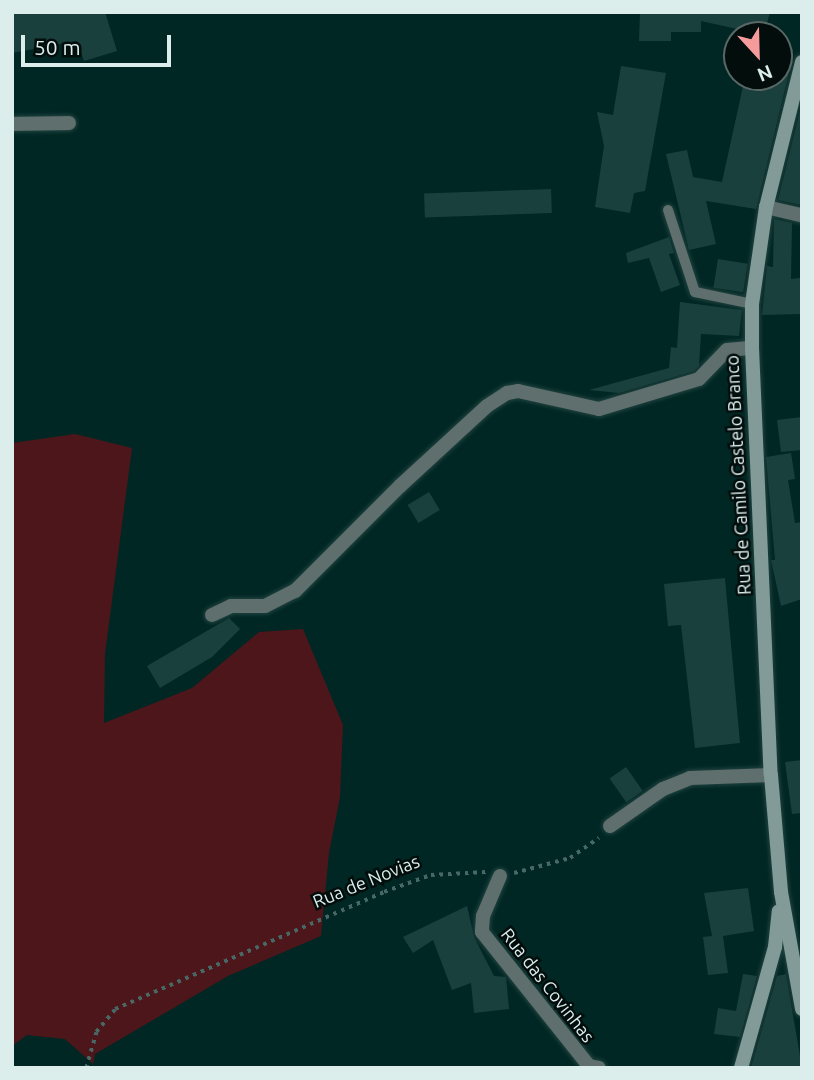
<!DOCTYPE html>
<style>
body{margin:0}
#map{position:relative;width:814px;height:1080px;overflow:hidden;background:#012724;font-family:Ubuntu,sans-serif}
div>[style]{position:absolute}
.green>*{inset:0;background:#4d161a}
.building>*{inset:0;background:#1a403d;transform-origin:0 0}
.path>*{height:3.5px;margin-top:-1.75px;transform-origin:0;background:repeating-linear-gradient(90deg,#486866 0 3.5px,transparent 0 8.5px)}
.roads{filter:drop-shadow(0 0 2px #204340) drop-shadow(0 0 2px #204340)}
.lane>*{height:10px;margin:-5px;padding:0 5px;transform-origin:5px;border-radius:5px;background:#5f6f6d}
.street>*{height:14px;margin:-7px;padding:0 7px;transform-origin:7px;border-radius:7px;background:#5f6f6d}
.secondary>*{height:14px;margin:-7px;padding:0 7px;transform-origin:7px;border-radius:7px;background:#829b98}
span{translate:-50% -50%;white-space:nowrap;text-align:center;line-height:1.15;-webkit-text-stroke:5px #020d0c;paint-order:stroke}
.street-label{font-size:18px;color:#dbeeec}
.frame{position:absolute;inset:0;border:14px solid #dbeeec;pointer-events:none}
.north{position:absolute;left:723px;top:21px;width:70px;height:70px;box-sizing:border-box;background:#020d0c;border:2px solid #596766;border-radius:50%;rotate:158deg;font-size:19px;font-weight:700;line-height:28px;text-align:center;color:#dbeeec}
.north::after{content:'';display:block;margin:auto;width:24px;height:32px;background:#f59b9b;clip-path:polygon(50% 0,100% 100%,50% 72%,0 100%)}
.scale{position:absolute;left:21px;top:35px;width:150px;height:32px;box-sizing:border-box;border:4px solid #dbeeec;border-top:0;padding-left:9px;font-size:21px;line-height:24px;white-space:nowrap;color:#dbeeec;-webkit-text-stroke:5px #020d0c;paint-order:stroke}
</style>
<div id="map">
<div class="green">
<i style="clip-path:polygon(75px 434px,132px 448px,105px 654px,104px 723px,192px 688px,259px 632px,303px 629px,343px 725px,340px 797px,329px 853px,321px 936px,228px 976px,95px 1054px,93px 1064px,65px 1039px,27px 1035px,12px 1046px,12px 443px)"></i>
</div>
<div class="building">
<i style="clip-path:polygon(12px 12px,105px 12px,117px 51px,84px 61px,77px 41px,12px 53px)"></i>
<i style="clip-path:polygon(640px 12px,770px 12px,764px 35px,701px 21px,701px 32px,671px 32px,671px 41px,639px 41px)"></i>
<i style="clip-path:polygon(779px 57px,792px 60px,756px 209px,706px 201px,716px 244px,689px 250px,666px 154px,687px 150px,693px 177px,722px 182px,745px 77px,779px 77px)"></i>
<i style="clip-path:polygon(621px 66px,666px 73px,645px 191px,634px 193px,630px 213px,595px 207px,604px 146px,597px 112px,613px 115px)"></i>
<i style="clip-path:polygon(802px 103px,802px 205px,778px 200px)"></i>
<i style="left:551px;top:189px;width:24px;height:127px;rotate:88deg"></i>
<i style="clip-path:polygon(774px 219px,792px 223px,791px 279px,800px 278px,800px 314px,762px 315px,767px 266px,773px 267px)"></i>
<i style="clip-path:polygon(669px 237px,674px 253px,669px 254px,680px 285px,661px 292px,649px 258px,628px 263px,626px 253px)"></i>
<i style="left:718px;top:259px;width:30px;height:29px;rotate:9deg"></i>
<i style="clip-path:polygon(680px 302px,742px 310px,739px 336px,701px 334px,699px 366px,694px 371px,619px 393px,589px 390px,669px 368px,671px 347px,677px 348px)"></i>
<i style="clip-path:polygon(802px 417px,802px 450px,781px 452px,777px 420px)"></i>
<i style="clip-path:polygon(791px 453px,795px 479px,788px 480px,795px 523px,802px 522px,802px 599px,781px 606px,771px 560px,775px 560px,766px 457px)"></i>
<i style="left:429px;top:492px;width:21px;height:25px;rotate:59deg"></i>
<i style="clip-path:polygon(725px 578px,740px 743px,695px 748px,681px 625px,668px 626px,664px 584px)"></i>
<i style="clip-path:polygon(229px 618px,240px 629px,212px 657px,160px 688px,147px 666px)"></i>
<i style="clip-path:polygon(802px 760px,802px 813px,792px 814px,785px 762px)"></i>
<i style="left:626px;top:767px;width:29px;height:20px;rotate:55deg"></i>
<i style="clip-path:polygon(748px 888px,754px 931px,723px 936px,728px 973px,708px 975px,703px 937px,712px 936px,704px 893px)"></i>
<i style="clip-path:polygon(467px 906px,474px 937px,494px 976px,506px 977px,509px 1009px,474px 1013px,471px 983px,452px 990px,433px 940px,413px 953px,403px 937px)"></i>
<i style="clip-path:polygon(743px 974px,757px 976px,740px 1037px,714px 1034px,718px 1008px,736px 1011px)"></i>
<i style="clip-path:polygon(786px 974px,802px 1068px,751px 1068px,777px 976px)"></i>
</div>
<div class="path">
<i style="left:514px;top:873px;width:58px;rotate:-15deg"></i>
<i style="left:570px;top:858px;width:35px;rotate:-35deg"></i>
<i style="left:86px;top:1068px;width:37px;rotate:-74deg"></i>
<i style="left:96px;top:1032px;width:30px;rotate:-50deg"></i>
<i style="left:115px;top:1009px;width:293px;rotate:-23.5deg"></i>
<i style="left:384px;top:892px;width:50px;rotate:-19.9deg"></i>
<i style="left:431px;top:875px;width:55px;rotate:-3.1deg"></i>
</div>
<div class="roads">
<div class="lane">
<i style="left:668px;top:210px;width:86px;rotate:71.8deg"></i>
<i style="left:695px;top:292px;width:58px;rotate:11.9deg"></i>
</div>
<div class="street">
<i style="left:12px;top:124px;width:57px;rotate:-1deg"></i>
<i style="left:766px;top:207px;width:37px;rotate:13deg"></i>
<i style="left:212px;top:615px;width:21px;rotate:-25deg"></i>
<i style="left:231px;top:606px;width:34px"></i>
<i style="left:265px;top:606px;width:34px;rotate:-27deg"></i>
<i style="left:295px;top:591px;width:148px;rotate:-45deg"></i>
<i style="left:400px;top:486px;width:118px;rotate:-42.6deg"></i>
<i style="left:487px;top:406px;width:24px;rotate:-33deg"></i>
<i style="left:507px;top:393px;width:11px;rotate:-10deg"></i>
<i style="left:518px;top:391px;width:83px;rotate:12.5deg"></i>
<i style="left:599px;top:409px;width:104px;rotate:-16.7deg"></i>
<i style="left:699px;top:379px;width:40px;rotate:-46deg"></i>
<i style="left:727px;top:350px;width:25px;rotate:-5deg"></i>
<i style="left:610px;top:826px;width:65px;rotate:-34.9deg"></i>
<i style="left:663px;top:789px;width:29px;rotate:-22deg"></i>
<i style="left:690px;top:778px;width:81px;rotate:-2.1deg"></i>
<i style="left:500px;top:876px;width:43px;rotate:113deg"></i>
<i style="left:483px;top:916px;width:16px;rotate:94deg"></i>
<i style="left:482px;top:932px;width:171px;rotate:51.4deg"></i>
<i style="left:589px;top:1066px;width:10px;rotate:11deg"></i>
</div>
<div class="secondary">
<i style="left:802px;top:62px;width:149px;rotate:103.9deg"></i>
<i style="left:766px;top:207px;width:98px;rotate:98.2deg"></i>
<i style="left:752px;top:304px;width:44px;rotate:90deg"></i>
<i style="left:752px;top:348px;width:427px;rotate:87.5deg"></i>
<i style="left:771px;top:775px;width:117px;rotate:85.1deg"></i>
<i style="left:781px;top:892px;width:119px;rotate:79.8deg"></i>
<i style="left:741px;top:1068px;width:126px;rotate:-74.3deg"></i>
<i style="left:775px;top:947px;width:36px;rotate:-84deg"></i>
</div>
</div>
<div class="street-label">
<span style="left:738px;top:475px;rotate:-93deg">Rua de Camilo Castelo Branco</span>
<span style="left:366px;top:881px;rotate:-22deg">Rua de Novias</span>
<span style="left:548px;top:985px;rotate:52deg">Rua das Covinhas</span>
</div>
<div class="frame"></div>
<div class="north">N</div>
<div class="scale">50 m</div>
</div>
